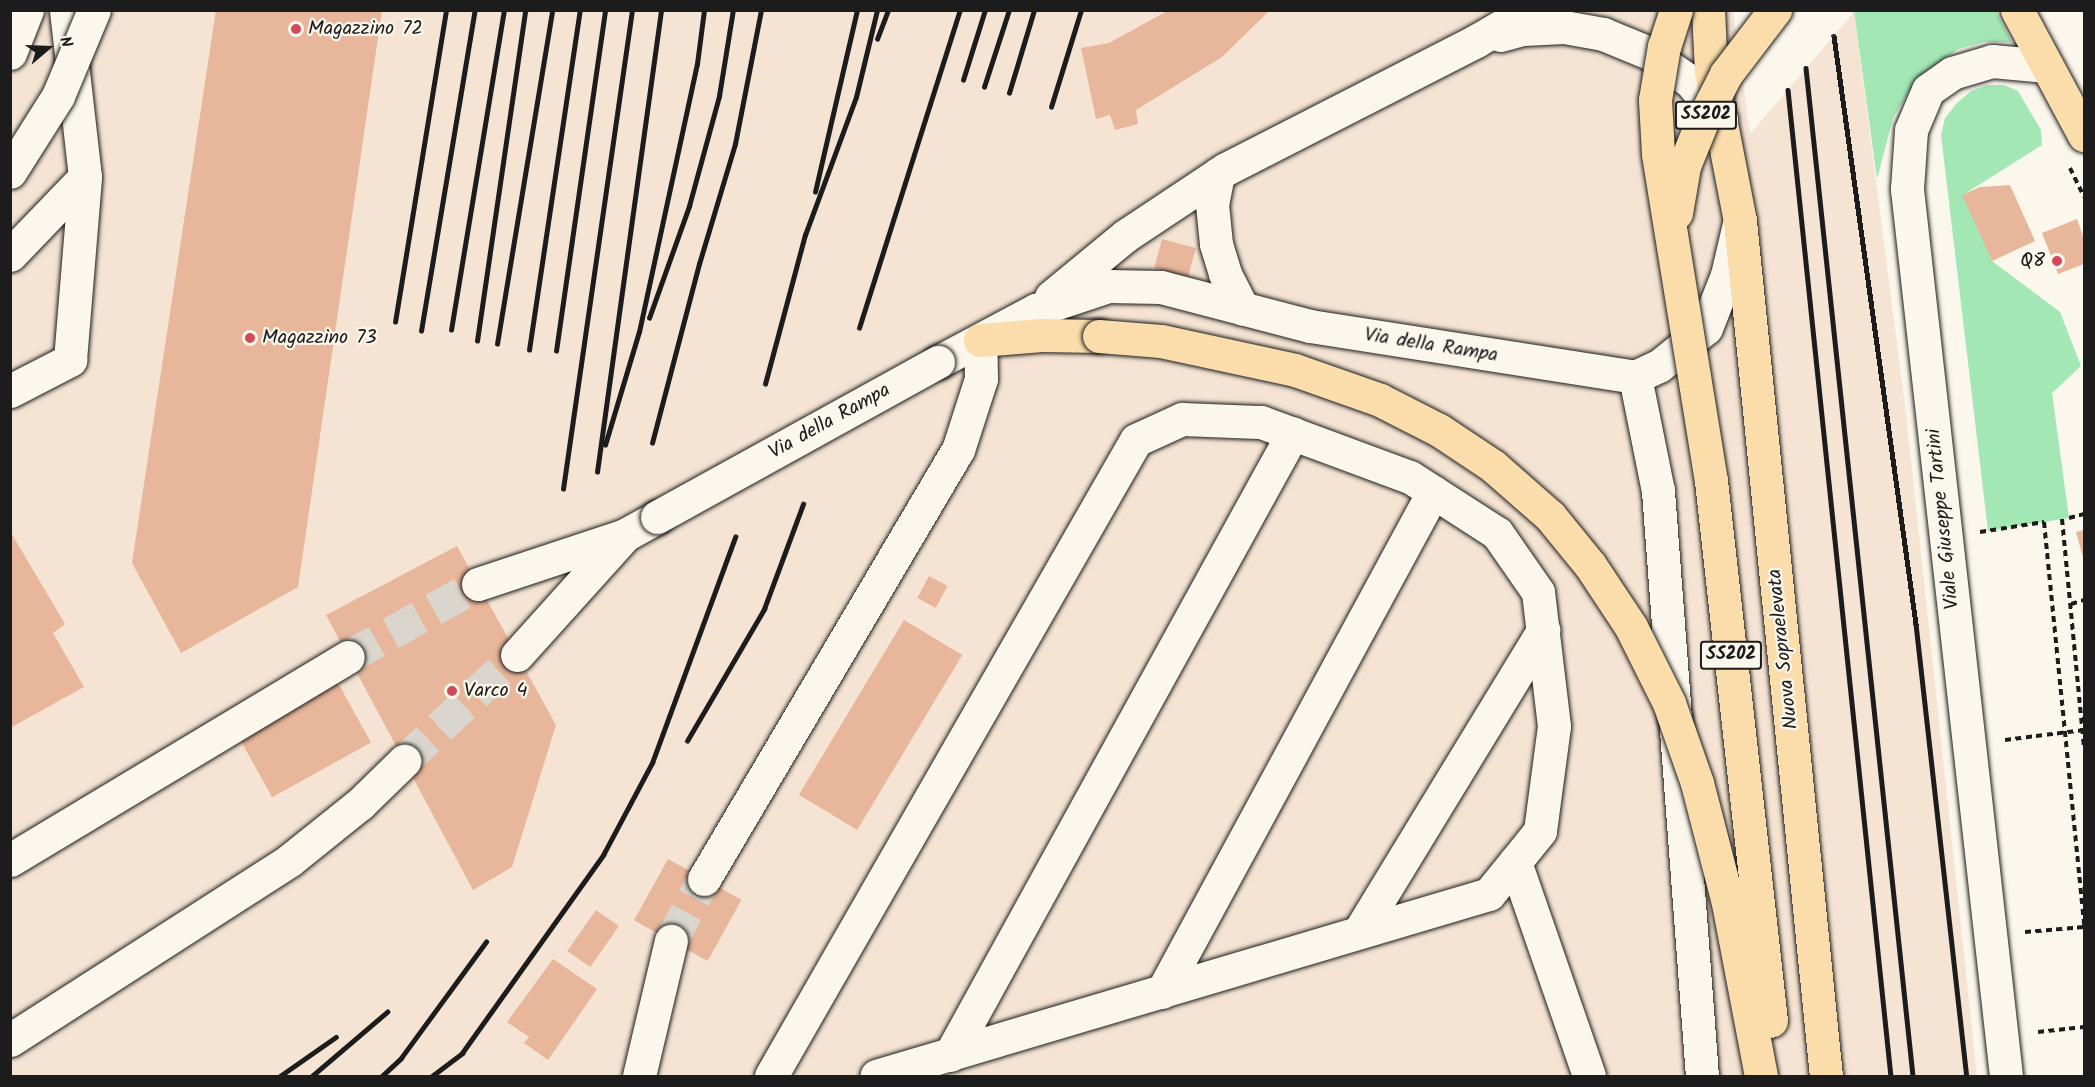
<!DOCTYPE html>
<style>
body{margin:0}
#map{position:relative;width:2095px;height:1087px;overflow:hidden;background:#fbf7ec;font-family:Kalam,sans-serif}
div>[style]{position:absolute}
.built>*{inset:0;background:#f5e4d3}
.green>*{inset:0;background:#a3e8b4}
.building>*{inset:0;background:#e8b69a;transform-origin:0 0}
.minor-tunnel>*{height:33px;margin-top:-16.5px;transform-origin:0;background:repeating-linear-gradient(90deg,#dad6cd 0 33px,transparent 0 49px)}
.path>*{height:4px;margin-top:-2px;transform-origin:0;background:repeating-linear-gradient(90deg,#1c1c1c 0 6px,transparent 0 10.5px)}
.roads{filter:drop-shadow(0 0 2px #1c1c1c) drop-shadow(0 0 2px #1c1c1c)}
.minor>*{height:33px;margin:-16.5px;padding:0 16.5px;transform-origin:16.5px;border-radius:16.5px;background:#fbf7ec}
.major>*{height:33px;margin:-16.5px;padding:0 16.5px;transform-origin:16.5px;border-radius:16.5px;background:#faddab}
.highway>*{height:33px;margin:-16.5px;padding:0 16.5px;transform-origin:16.5px;border-radius:16.5px;background:#faddab}
.rail>*{height:4.5px;margin:-2.25px;padding:0 2.25px;transform-origin:2.25px;border-radius:2.25px;background:#1c1c1c}
.bridges{filter:drop-shadow(0 0 2px #1c1c1c) drop-shadow(0 0 2px #1c1c1c)}
.minor-bridge>*{height:33px;margin:-16.5px;padding:0 16.5px;transform-origin:16.5px;border-radius:16.5px;background:#fbf7ec}
.highway-bridge>*{height:33px;margin:-16.5px;padding:0 16.5px;transform-origin:16.5px;border-radius:16.5px;background:#faddab}
.dots>*{width:16px;height:16px;translate:-50% -50%;box-sizing:border-box;border:3px solid #fbf7ec;border-radius:50%}
span{translate:-50% -50%;white-space:nowrap;text-align:center;line-height:1.15;-webkit-text-stroke:4.5px #fbf7ec;paint-order:stroke}
.shield-label span{padding:2px 4px;background:#fbf7ec;border:2px solid;border-radius:4px;-webkit-text-stroke-width:0}
.shield-label{font-size:18px;color:#1c1c1c;font-weight:700}
.poi-label{font-size:20px;color:#1c1c1c}
.left{translate:0 -50%;text-align:left}
.right{translate:-100% -50%;text-align:right}
.street-label{font-size:20px;color:#1c1c1c}
.frame{position:absolute;inset:0;border:12px solid #1c1c1c;pointer-events:none}
.north{position:absolute;left:18px;top:18px;width:60px;height:60px;-webkit-text-stroke:4px #fbf7ec;paint-order:stroke;rotate:71deg;font-size:16px;font-weight:700;line-height:24px;text-align:center;color:#1c1c1c}
.north::after{content:'';display:block;margin:auto;width:21px;height:27px;background:#1c1c1c;clip-path:polygon(50% 0,100% 100%,50% 72%,0 100%)}
</style>
<div id="map">
<div class="built">
<i style="clip-path:polygon(10px 11px,1733px 11px,1750px 134px,1854px 12px,1906px 413px,1977px 1076px,11px 1076px)"></i>
</div>
<div class="green">
<i style="clip-path:polygon(1854px 11px,1996px 11px,2012px 42px,1985px 42px,1958px 49px,1916px 79px,1893px 118px,1877px 179px)"></i>
<i style="clip-path:polygon(1987px 85px,2004px 85px,2018px 91px,2041px 130px,2042px 145px,1963px 195px,1992px 261px,2060px 312px,2081px 366px,2052px 393px,2069px 518px,1988px 531px,1941px 135px,1945px 118px,1957px 103px,1971px 91px)"></i>
</div>
<div class="building">
<i style="clip-path:polygon(216px 10px,382px 10px,298px 587px,181px 653px,132px 563px)"></i>
<i style="clip-path:polygon(1169px 10px,1270px 10px,1222px 57px,1136px 110px,1138px 124px,1115px 130px,1110px 115px,1096px 119px,1081px 48px,1109px 43px)"></i>
<i style="clip-path:polygon(2010px 185px,2035px 241px,1992px 261px,1962px 195px,1980px 187px)"></i>
<i style="clip-path:polygon(2077px 219px,2084px 239px,2084px 264px,2058px 274px,2042px 233px)"></i>
<i style="left:1162px;top:239px;width:35px;height:30px;rotate:15deg"></i>
<i style="clip-path:polygon(2084px 530px,2084px 561px,2076px 532px)"></i>
<i style="clip-path:polygon(10px 531px,65px 624px,53px 633px,84px 687px,10px 728px)"></i>
<i style="clip-path:polygon(457px 546px,556px 725px,512px 867px,473px 890px,326px 615px)"></i>
<i style="left:929px;top:576px;width:21px;height:25px;rotate:28deg"></i>
<i style="left:904px;top:620px;width:68px;height:204px;rotate:31deg"></i>
<i style="left:338px;top:683px;width:68px;height:113px;rotate:61deg"></i>
<i style="left:668px;top:859px;width:84px;height:70px;rotate:29deg"></i>
<i style="left:596px;top:910px;width:28px;height:50px;rotate:35deg"></i>
<i style="clip-path:polygon(553px 959px,597px 989px,548px 1060px,524px 1043px,529px 1037px,507px 1022px)"></i>
</div>
<div class="minor-tunnel">
<i style="left:348px;top:657px;width:149px;rotate:-29.3deg"></i>
<i style="left:404px;top:761px;width:155px;rotate:-43.2deg"></i>
<i style="left:671px;top:941px;width:70px;rotate:-62deg"></i>
</div>
<div class="path">
<i style="left:2070px;top:168px;width:32px;rotate:64deg"></i>
<i style="left:2069px;top:518px;width:16px;rotate:-15deg"></i>
<i style="left:2062px;top:519px;width:229px;rotate:84.5deg"></i>
<i style="left:1980px;top:532px;width:65px;rotate:-8.9deg"></i>
<i style="left:2044px;top:522px;width:405px;rotate:84.3deg"></i>
<i style="left:2071px;top:604px;width:14px;rotate:-17deg"></i>
<i style="left:2005px;top:740px;width:80px;rotate:-7.2deg"></i>
<i style="left:2025px;top:932px;width:59px;rotate:-4.8deg"></i>
<i style="left:2038px;top:1032px;width:46px;rotate:-6.2deg"></i>
</div>
<div class="roads">
<div class="minor">
<i style="left:1500px;top:35px;width:24px;rotate:-15deg"></i>
<i style="left:1523px;top:29px;width:41px;rotate:-2.8deg"></i>
<i style="left:1564px;top:27px;width:40px;rotate:10deg"></i>
<i style="left:1603px;top:34px;width:50px;rotate:22.4deg"></i>
<i style="left:1649px;top:53px;width:51px;rotate:34.6deg"></i>
<i style="left:1691px;top:82px;width:48px;rotate:51deg"></i>
<i style="left:10px;top:53px;width:46px;rotate:-68.4deg"></i>
<i style="left:1218px;top:174px;width:31px;rotate:101deg"></i>
<i style="left:1212px;top:204px;width:40px;rotate:84.3deg"></i>
<i style="left:1216px;top:244px;width:31px;rotate:73deg"></i>
<i style="left:1225px;top:274px;width:39px;rotate:63deg"></i>
<i style="left:10px;top:255px;width:108px;rotate:-46.1deg"></i>
<i style="left:1051px;top:297px;width:96px;rotate:-39.5deg"></i>
<i style="left:1125px;top:236px;width:121px;rotate:-33.6deg"></i>
<i style="left:1226px;top:169px;width:281px;rotate:-27.1deg"></i>
<i style="left:1476px;top:41px;width:61px;rotate:-30.3deg"></i>
<i style="left:938px;top:362px;width:111px;rotate:-28deg"></i>
<i style="left:1036px;top:310px;width:76px;rotate:-18.4deg"></i>
<i style="left:1108px;top:286px;width:53px;rotate:1.1deg"></i>
<i style="left:1161px;top:287px;width:154px;rotate:14.7deg"></i>
<i style="left:1310px;top:326px;width:329px;rotate:8.9deg"></i>
<i style="left:1635px;top:377px;width:26px;rotate:-25deg"></i>
<i style="left:1659px;top:366px;width:60px;rotate:-39deg"></i>
<i style="left:1706px;top:328px;width:57px;rotate:-68.4deg"></i>
<i style="left:1727px;top:275px;width:52px;rotate:-76.8deg"></i>
<i style="left:1635px;top:377px;width:116px;rotate:78.6deg"></i>
<i style="left:1658px;top:491px;width:587px;rotate:85.7deg"></i>
<i style="left:10px;top:391px;width:68px;rotate:-27.3deg"></i>
<i style="left:70px;top:360px;width:184px;rotate:-85.3deg"></i>
<i style="left:85px;top:177px;width:168px;rotate:-96.5deg"></i>
<i style="left:478px;top:584px;width:155px;rotate:-18.4deg"></i>
<i style="left:625px;top:535px;width:37px;rotate:-29deg"></i>
<i style="left:517px;top:655px;width:160px;rotate:-48deg"></i>
<i style="left:10px;top:860px;width:394px;rotate:-31deg"></i>
<i style="left:1515px;top:862px;width:226px;rotate:70.9deg"></i>
<i style="left:704px;top:879px;width:499px;rotate:-59.4deg"></i>
<i style="left:958px;top:450px;width:75px;rotate:-72.1deg"></i>
<i style="left:981px;top:379px;width:39px;rotate:-91deg"></i>
<i style="left:1359px;top:932px;width:354px;rotate:-58.6deg"></i>
<i style="left:1162px;top:992px;width:569px;rotate:-61.54deg"></i>
<i style="left:10px;top:1040px;width:333px;rotate:-32.7deg"></i>
<i style="left:290px;top:860px;width:90px;rotate:-38.7deg"></i>
<i style="left:360px;top:804px;width:62px;rotate:-44.3deg"></i>
<i style="left:950px;top:1055px;width:710px;rotate:-61.13deg"></i>
<i style="left:639px;top:1076px;width:139px;rotate:-76.7deg"></i>
<i style="left:771px;top:1076px;width:733px;rotate:-60.15deg"></i>
<i style="left:1136px;top:440px;width:51px;rotate:-24.5deg"></i>
<i style="left:1182px;top:419px;width:79px;rotate:2.2deg"></i>
<i style="left:1261px;top:422px;width:159px;rotate:20.3deg"></i>
<i style="left:1410px;top:477px;width:103px;rotate:32.8deg"></i>
<i style="left:1497px;top:533px;width:72px;rotate:55.2deg"></i>
<i style="left:1538px;top:592px;width:135px;rotate:83.2deg"></i>
<i style="left:1554px;top:726px;width:106px;rotate:97.6deg"></i>
<i style="left:1540px;top:831px;width:81px;rotate:129deg"></i>
<i style="left:1489px;top:894px;width:639px;rotate:163.46deg"></i>
<i style="left:2006px;top:1076px;width:893px;rotate:-96.37deg"></i>
<i style="left:1907px;top:189px;width:59px;rotate:-86.1deg"></i>
<i style="left:1911px;top:130px;width:43px;rotate:-67deg"></i>
<i style="left:1928px;top:90px;width:29px;rotate:-35deg"></i>
<i style="left:1952px;top:73px;width:42px;rotate:-16.7deg"></i>
<i style="left:1992px;top:61px;width:55px;rotate:5.2deg"></i>
</div>
<div class="major">
<i style="left:1708px;top:10px;width:62px;rotate:87.2deg"></i>
<i style="left:1711px;top:72px;width:152px;rotate:79deg"></i>
<i style="left:2017px;top:10px;width:142px;rotate:61.8deg"></i>
</div>
<div class="highway">
<i style="left:1740px;top:221px;width:859px;rotate:84.26deg"></i>
<i style="left:980px;top:340px;width:62px;rotate:-4.6deg"></i>
<i style="left:1042px;top:335px;width:57px;rotate:1deg"></i>
</div>
</div>
<div class="rail">
<i style="left:1834px;top:36px;width:594px;rotate:82.06deg"></i>
<i style="left:1916px;top:624px;width:455px;rotate:83.6deg"></i>
<i style="left:877px;top:39px;width:31px;rotate:-69deg"></i>
<i style="left:1806px;top:68px;width:1014px;rotate:83.94deg"></i>
<i style="left:963px;top:80px;width:73px;rotate:-72.6deg"></i>
<i style="left:984px;top:87px;width:81px;rotate:-72deg"></i>
<i style="left:1788px;top:90px;width:991px;rotate:84.04deg"></i>
<i style="left:1009px;top:93px;width:87px;rotate:-73.2deg"></i>
<i style="left:1051px;top:107px;width:102px;rotate:-72.8deg"></i>
<i style="left:815px;top:192px;width:187px;rotate:-77deg"></i>
<i style="left:649px;top:318px;width:119px;rotate:-70.3deg"></i>
<i style="left:689px;top:206px;width:114px;rotate:-74.7deg"></i>
<i style="left:719px;top:96px;width:87px;rotate:-80.8deg"></i>
<i style="left:395px;top:322px;width:316px;rotate:-80.7deg"></i>
<i style="left:859px;top:328px;width:334px;rotate:-72.4deg"></i>
<i style="left:451px;top:330px;width:324px;rotate:-80.6deg"></i>
<i style="left:421px;top:331px;width:326px;rotate:-80.5deg"></i>
<i style="left:477px;top:341px;width:334px;rotate:-81.7deg"></i>
<i style="left:497px;top:344px;width:338px;rotate:-80.6deg"></i>
<i style="left:529px;top:350px;width:344px;rotate:-81.5deg"></i>
<i style="left:556px;top:351px;width:345px;rotate:-81.8deg"></i>
<i style="left:765px;top:384px;width:154px;rotate:-75deg"></i>
<i style="left:805px;top:235px;width:147px;rotate:-69.7deg"></i>
<i style="left:856px;top:97px;width:89px;rotate:-76.4deg"></i>
<i style="left:652px;top:443px;width:185px;rotate:-75.3deg"></i>
<i style="left:699px;top:264px;width:125px;rotate:-73.3deg"></i>
<i style="left:735px;top:144px;width:136px;rotate:-79deg"></i>
<i style="left:605px;top:445px;width:118px;rotate:-73.3deg"></i>
<i style="left:639px;top:332px;width:274px;rotate:-77.8deg"></i>
<i style="left:697px;top:64px;width:54px;rotate:-82.6deg"></i>
<i style="left:597px;top:472px;width:466px;rotate:-82.1deg"></i>
<i style="left:563px;top:489px;width:484px;rotate:-81.8deg"></i>
<i style="left:687px;top:741px;width:153px;rotate:-59.7deg"></i>
<i style="left:764px;top:609px;width:112px;rotate:-69.6deg"></i>
<i style="left:280px;top:1076px;width:68px;rotate:-34.9deg"></i>
<i style="left:312px;top:1076px;width:99px;rotate:-40.5deg"></i>
<i style="left:382px;top:1076px;width:26px;rotate:-43deg"></i>
<i style="left:401px;top:1058px;width:144px;rotate:-53.8deg"></i>
<i style="left:432px;top:1076px;width:38px;rotate:-37deg"></i>
<i style="left:462px;top:1053px;width:243px;rotate:-54.5deg"></i>
<i style="left:603px;top:855px;width:104px;rotate:-62deg"></i>
<i style="left:652px;top:763px;width:241px;rotate:-69.8deg"></i>
</div>
<div class="bridges">
<div class="minor-bridge">
<i style="left:10px;top:172px;width:90px;rotate:-57.7deg"></i>
<i style="left:58px;top:96px;width:93px;rotate:-67.3deg"></i>
<i style="left:657px;top:517px;width:321px;rotate:-28.9deg"></i>
</div>
<div class="highway-bridge">
<i style="left:1676px;top:10px;width:38px;rotate:108deg"></i>
<i style="left:1664px;top:46px;width:55px;rotate:99.5deg"></i>
<i style="left:1655px;top:100px;width:54px;rotate:86.8deg"></i>
<i style="left:1658px;top:154px;width:331px;rotate:80.8deg"></i>
<i style="left:1711px;top:481px;width:543px;rotate:83.66deg"></i>
<i style="left:1676px;top:213px;width:48px;rotate:-80.3deg"></i>
<i style="left:1684px;top:166px;width:51px;rotate:-68deg"></i>
<i style="left:1703px;top:119px;width:51px;rotate:-62.9deg"></i>
<i style="left:1726px;top:74px;width:81px;rotate:-52.6deg"></i>
<i style="left:1099px;top:336px;width:62px;rotate:4.6deg"></i>
<i style="left:1161px;top:341px;width:137px;rotate:12.2deg"></i>
<i style="left:1295px;top:370px;width:90px;rotate:19.4deg"></i>
<i style="left:1380px;top:400px;width:66px;rotate:27deg"></i>
<i style="left:1439px;top:430px;width:65px;rotate:33.7deg"></i>
<i style="left:1493px;top:466px;width:76px;rotate:41.3deg"></i>
<i style="left:1550px;top:516px;width:63px;rotate:50.8deg"></i>
<i style="left:1590px;top:565px;width:74px;rotate:56.5deg"></i>
<i style="left:1631px;top:627px;width:85px;rotate:63.4deg"></i>
<i style="left:1669px;top:703px;width:85px;rotate:70.7deg"></i>
<i style="left:1697px;top:783px;width:124px;rotate:75.5deg"></i>
<i style="left:1728px;top:903px;width:176px;rotate:79.2deg"></i>
</div>
</div>
<div class="dots">
<i style="left:296px;top:29px;background:#d1495b"></i>
<i style="left:2057px;top:261px;background:#d1495b"></i>
<i style="left:250px;top:338px;background:#d1495b"></i>
<i style="left:452px;top:691px;background:#d1495b"></i>
</div>
<div class="shield-label">
<span style="left:1706px;top:115px">SS202</span>
<span style="left:1731px;top:655px">SS202</span>
</div>
<div class="poi-label">
<span class="left" style="left:308px;top:29px">Magazzino 72</span>
<span class="right" style="left:2045px;top:261px">Q8</span>
<span class="left" style="left:262px;top:338px">Magazzino 73</span>
<span class="left" style="left:464px;top:691px">Varco 4</span>
</div>
<div class="street-label">
<span style="left:1431px;top:346px;rotate:9deg">Via della Rampa</span>
<span style="left:830px;top:422px;rotate:-29deg">Via della Rampa</span>
<span style="left:1944px;top:519px;rotate:-96deg">Viale Giuseppe Tartini</span>
<span style="left:1784px;top:649px;rotate:-96deg">Nuova Sopraelevata</span>
</div>
<div class="frame"></div>
<div class="north">N</div>
</div>
